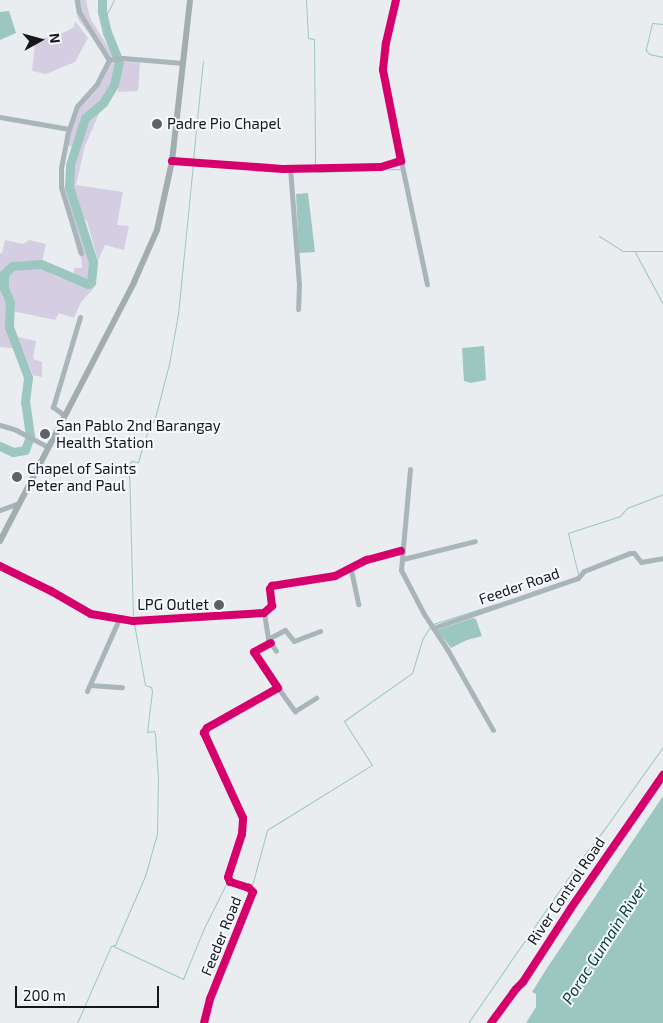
<!DOCTYPE html>
<style>
body{margin:0}
#map{position:relative;width:663px;height:1023px;overflow:hidden;background:#e9edf0;font-family:"Exo 2",sans-serif}
div>[style]{position:absolute}
.green>*{inset:0;background:#d5cee2}
.water>*{inset:0;background:#9bc7c0}
.stream>*{height:1px;margin:-0.5px;padding:0 0.5px;transform-origin:0.5px;border-radius:0.5px;background:#9bc7c0}
.river>*{height:9px;margin:-4.5px;padding:0 4.5px;transform-origin:4.5px;border-radius:4.5px;background:#9bc7c0}
.minor>*{height:5px;margin:-2.5px;padding:0 2.5px;transform-origin:2.5px;border-radius:2.5px;background:#a8b5b9}
.major>*{height:6px;margin:-3px;padding:0 3px;transform-origin:3px;border-radius:3px;background:#a2adb0}
.cycleway>*{height:8px;margin:-4px;padding:0 4px;transform-origin:4px;border-radius:4px;background:#d6006c}
.dots>*{width:14px;height:14px;translate:-50% -50%;box-sizing:border-box;border:2px solid #f6fafe;border-radius:50%}
span{translate:-50% -50%;white-space:nowrap;text-align:center;line-height:1.15;-webkit-text-stroke:4px #f6fafe;paint-order:stroke}
.poi-label{font-size:15px;color:#15171a}
.left{translate:0 -50%;text-align:left}
.right{translate:-100% -50%;text-align:right}
.street-label{font-size:15px;color:#15171a}
.water-label{font-size:16px;color:#003c35;font-style:italic}
.north{position:absolute;left:15px;top:15px;width:50px;height:50px;-webkit-text-stroke:4px #f6fafe;paint-order:stroke;rotate:83deg;font-size:14px;font-weight:700;line-height:20px;text-align:center;color:#15171a}
.north::after{content:'';display:block;margin:auto;width:18px;height:22px;background:#15171a;clip-path:polygon(50% 0,100% 100%,50% 72%,0 100%)}
.scale{position:absolute;left:15px;top:986px;width:144px;height:22px;box-sizing:border-box;border:2px solid #15171a;border-top:0;padding-left:6px;font-size:15px;line-height:18px;white-space:nowrap;color:#15171a;-webkit-text-stroke:4px #f6fafe;paint-order:stroke}
</style>
<div id="map">
<div class="green">
<i style="clip-path:polygon(74px 0,86px 0,90px 18px,115px 58px,108px 59px,78px 19px)"></i>
<i style="clip-path:polygon(75px 21px,88px 38px,75px 62px,46px 74px,32px 71px,35px 43px,34px 41px,65px 32px,74px 27px)"></i>
<i style="clip-path:polygon(128px 61px,140px 63px,138px 91px,118px 92px,122px 62px)"></i>
<i style="clip-path:polygon(115px 63px,112px 85px,102px 101px,82px 118px,74px 147px,64px 145px,77px 107px,89px 97px,97px 86px,107px 64px)"></i>
<i style="clip-path:polygon(101px 109px,85px 146px,76px 185px,123px 192px,117px 225px,129px 226px,124px 250px,105px 245px,98px 261px,87px 221px,83px 218px,71px 185px,86px 119px)"></i>
<i style="clip-path:polygon(63px 183px,91px 261px,87px 282px,74px 277px,74px 268px,82px 268px,81px 257px,78px 254px,62px 190px)"></i>
<i style="clip-path:polygon(5px 240px,23px 244px,29px 240px,46px 244px,42px 262px,24px 261px,9px 264px,1px 274px,1px 288px,6px 302px,6px 328px,17px 349px,0 347px,0 253px,2px 253px)"></i>
<i style="clip-path:polygon(25px 267px,40px 267px,57px 277px,95px 287px,81px 302px,74px 318px,59px 313px,55px 320px,12px 311px,6px 287px,7px 276px,13px 270px)"></i>
<i style="clip-path:polygon(18px 337px,36px 341px,33px 359px,42px 362px,42px 377px,33px 375px)"></i>
</div>
<div class="water">
<i style="clip-path:polygon(9px 11px,16px 33px,0 40px,0 12px)"></i>
<i style="clip-path:polygon(308px 193px,315px 252px,299px 253px,296px 194px)"></i>
<i style="clip-path:polygon(484px 346px,486px 380px,471px 383px,464px 381px,462px 348px)"></i>
<i style="clip-path:polygon(473px 618px,476px 619px,482px 636px,467px 640px,451px 648px,437px 630px)"></i>
<i style="clip-path:polygon(663px 796px,663px 1023px,526px 1023px,536px 1007px,536px 994px,532px 992px,547px 968px)"></i>
</div>
<div class="stream">
<i style="left:306px;top:0;width:38px;rotate:87deg"></i>
<i style="left:308px;top:38px;width:6px;rotate:9deg"></i>
<i style="left:314px;top:39px;width:127px;rotate:89.5deg"></i>
<i style="left:663px;top:24px;width:11px;rotate:-175deg"></i>
<i style="left:652px;top:23px;width:28px;rotate:103deg"></i>
<i style="left:646px;top:50px;width:5px;rotate:53deg"></i>
<i style="left:649px;top:54px;width:14px;rotate:12deg"></i>
<i style="left:105px;top:25px;width:8px;rotate:-90deg"></i>
<i style="left:105px;top:17px;width:19px;rotate:-62deg"></i>
<i style="left:193px;top:160px;width:100px;rotate:-84.3deg"></i>
<i style="left:316px;top:172px;width:84px;rotate:-2deg"></i>
<i style="left:599px;top:236px;width:28px;rotate:32deg"></i>
<i style="left:623px;top:251px;width:40px"></i>
<i style="left:635px;top:252px;width:59px;rotate:61.7deg"></i>
<i style="left:578px;top:574px;width:42px;rotate:-103.7deg"></i>
<i style="left:568px;top:533px;width:55px;rotate:-18.1deg"></i>
<i style="left:620px;top:516px;width:11px;rotate:-49deg"></i>
<i style="left:627px;top:508px;width:39px;rotate:-21deg"></i>
<i style="left:133px;top:619px;width:152px;rotate:-91.5deg"></i>
<i style="left:129px;top:467px;width:6px;rotate:-72deg"></i>
<i style="left:131px;top:461px;width:7px;rotate:8deg"></i>
<i style="left:138px;top:462px;width:30px;rotate:-73deg"></i>
<i style="left:147px;top:433px;width:17px;rotate:-62deg"></i>
<i style="left:155px;top:418px;width:56px;rotate:-75.5deg"></i>
<i style="left:169px;top:364px;width:51px;rotate:-79.8deg"></i>
<i style="left:178px;top:314px;width:150px;rotate:-84.3deg"></i>
<i style="left:433px;top:624px;width:66px;rotate:-17.6deg"></i>
<i style="left:247px;top:885px;width:4px"></i>
<i style="left:251px;top:885px;width:4px;rotate:-56deg"></i>
<i style="left:253px;top:882px;width:54px;rotate:-74.9deg"></i>
<i style="left:267px;top:830px;width:123px;rotate:-31.8deg"></i>
<i style="left:372px;top:765px;width:52px;rotate:-122.5deg"></i>
<i style="left:344px;top:721px;width:83px;rotate:-35.2deg"></i>
<i style="left:412px;top:673px;width:37px;rotate:-73deg"></i>
<i style="left:423px;top:638px;width:13px;rotate:-58deg"></i>
<i style="left:113px;top:946px;width:77px;rotate:25.2deg"></i>
<i style="left:183px;top:979px;width:55px;rotate:-67.6deg"></i>
<i style="left:204px;top:928px;width:51px;rotate:-63.4deg"></i>
<i style="left:77px;top:1023px;width:84px;rotate:-66.2deg"></i>
<i style="left:111px;top:946px;width:4px;rotate:-14deg"></i>
<i style="left:115px;top:945px;width:75px;rotate:-66.5deg"></i>
<i style="left:145px;top:876px;width:44px;rotate:-74.1deg"></i>
<i style="left:157px;top:834px;width:56px;rotate:-89deg"></i>
<i style="left:158px;top:778px;width:44px;rotate:-93.9deg"></i>
<i style="left:155px;top:734px;width:3px;rotate:-108deg"></i>
<i style="left:154px;top:731px;width:7px;rotate:172deg"></i>
<i style="left:147px;top:732px;width:41px;rotate:-83deg"></i>
<i style="left:152px;top:691px;width:4px;rotate:-104deg"></i>
<i style="left:151px;top:687px;width:6px;rotate:-162deg"></i>
<i style="left:145px;top:685px;width:63px;rotate:-100.1deg"></i>
<i style="left:468px;top:1023px;width:199px;rotate:-55.4deg"></i>
<i style="left:581px;top:859px;width:36px;rotate:-52deg"></i>
<i style="left:603px;top:831px;width:103px;rotate:-54.5deg"></i>
</div>
<div class="river">
<i style="left:0;top:446px;width:14px;rotate:25deg"></i>
<i style="left:13px;top:452px;width:12px;rotate:-9deg"></i>
<i style="left:25px;top:450px;width:15px;rotate:-70deg"></i>
<i style="left:30px;top:436px;width:34px;rotate:-98deg"></i>
<i style="left:25px;top:402px;width:25px;rotate:-83deg"></i>
<i style="left:28px;top:377px;width:53px;rotate:-110.8deg"></i>
<i style="left:9px;top:327px;width:25px;rotate:-88deg"></i>
<i style="left:10px;top:302px;width:15px;rotate:-113deg"></i>
<i style="left:4px;top:288px;width:14px;rotate:-90deg"></i>
<i style="left:4px;top:274px;width:11px;rotate:-45deg"></i>
<i style="left:12px;top:266px;width:29px;rotate:-4deg"></i>
<i style="left:41px;top:264px;width:51px;rotate:23.1deg"></i>
<i style="left:88px;top:284px;width:4px;rotate:-34deg"></i>
<i style="left:91px;top:282px;width:20px;rotate:-84deg"></i>
<i style="left:93px;top:262px;width:79px;rotate:-107.7deg"></i>
<i style="left:69px;top:187px;width:22px;rotate:-87deg"></i>
<i style="left:70px;top:165px;width:49px;rotate:-72.3deg"></i>
<i style="left:85px;top:118px;width:23px;rotate:-40deg"></i>
<i style="left:103px;top:103px;width:21px;rotate:-59deg"></i>
<i style="left:114px;top:85px;width:24px;rotate:-78deg"></i>
<i style="left:119px;top:62px;width:31px;rotate:-112deg"></i>
<i style="left:107px;top:33px;width:22px;rotate:-103deg"></i>
<i style="left:102px;top:12px;width:12px;rotate:-90deg"></i>
</div>
<div class="minor">
<i style="left:77px;top:0;width:12px;rotate:81deg"></i>
<i style="left:79px;top:12px;width:57px;rotate:58deg"></i>
<i style="left:109px;top:60px;width:28px;rotate:117deg"></i>
<i style="left:96px;top:85px;width:28px;rotate:132deg"></i>
<i style="left:77px;top:106px;width:28px;rotate:109deg"></i>
<i style="left:68px;top:132px;width:36px;rotate:101deg"></i>
<i style="left:61px;top:167px;width:20px;rotate:90deg"></i>
<i style="left:61px;top:187px;width:69px;rotate:73.1deg"></i>
<i style="left:109px;top:60px;width:14px;rotate:-8deg"></i>
<i style="left:123px;top:58px;width:60px;rotate:4.8deg"></i>
<i style="left:0;top:117px;width:70px;rotate:9.9deg"></i>
<i style="left:172px;top:161px;width:111px;rotate:4.1deg"></i>
<i style="left:283px;top:169px;width:98px;rotate:-1.2deg"></i>
<i style="left:381px;top:167px;width:21px;rotate:-17deg"></i>
<i style="left:401px;top:161px;width:93px;rotate:-101.2deg"></i>
<i style="left:383px;top:70px;width:27px;rotate:-84deg"></i>
<i style="left:386px;top:43px;width:44px;rotate:-76.9deg"></i>
<i style="left:401px;top:161px;width:126px;rotate:78.1deg"></i>
<i style="left:290px;top:168px;width:116px;rotate:85.6deg"></i>
<i style="left:299px;top:284px;width:25px;rotate:92deg"></i>
<i style="left:64px;top:415px;width:14px;rotate:-144deg"></i>
<i style="left:53px;top:407px;width:94px;rotate:-73.3deg"></i>
<i style="left:0;top:425px;width:17px;rotate:17deg"></i>
<i style="left:16px;top:430px;width:36px;rotate:28deg"></i>
<i style="left:410px;top:469px;width:101px;rotate:95.1deg"></i>
<i style="left:401px;top:570px;width:50px;rotate:62.4deg"></i>
<i style="left:424px;top:614px;width:42px;rotate:56.7deg"></i>
<i style="left:447px;top:649px;width:93px;rotate:60.4deg"></i>
<i style="left:0;top:510px;width:20px;rotate:-20deg"></i>
<i style="left:403px;top:559px;width:74px;rotate:-14deg"></i>
<i style="left:0;top:566px;width:57px;rotate:26.1deg"></i>
<i style="left:51px;top:591px;width:46px;rotate:29.9deg"></i>
<i style="left:91px;top:614px;width:43px;rotate:9.5deg"></i>
<i style="left:133px;top:621px;width:131px;rotate:-3.5deg"></i>
<i style="left:264px;top:613px;width:11px;rotate:-41deg"></i>
<i style="left:272px;top:606px;width:17px;rotate:-97deg"></i>
<i style="left:270px;top:589px;width:4px;rotate:-56deg"></i>
<i style="left:272px;top:586px;width:64px;rotate:-9deg"></i>
<i style="left:335px;top:576px;width:36px;rotate:-27deg"></i>
<i style="left:367px;top:560px;width:35px;rotate:-15deg"></i>
<i style="left:351px;top:570px;width:35px;rotate:78deg"></i>
<i style="left:264px;top:613px;width:26px;rotate:81deg"></i>
<i style="left:268px;top:639px;width:14px;rotate:56deg"></i>
<i style="left:433px;top:628px;width:153px;rotate:-19deg"></i>
<i style="left:578px;top:578px;width:9px;rotate:-49deg"></i>
<i style="left:584px;top:571px;width:49px;rotate:-21.4deg"></i>
<i style="left:630px;top:553px;width:4px"></i>
<i style="left:634px;top:553px;width:11px;rotate:52deg"></i>
<i style="left:641px;top:562px;width:22px;rotate:-10deg"></i>
<i style="left:268px;top:639px;width:19px;rotate:-28deg"></i>
<i style="left:285px;top:630px;width:14px;rotate:51deg"></i>
<i style="left:294px;top:641px;width:28px;rotate:-21deg"></i>
<i style="left:90px;top:685px;width:32px;rotate:4deg"></i>
<i style="left:278px;top:688px;width:29px;rotate:54deg"></i>
<i style="left:295px;top:711px;width:25px;rotate:-32deg"></i>
<i style="left:87px;top:691px;width:79px;rotate:-66deg"></i>
<i style="left:204px;top:1023px;width:25px;rotate:-76deg"></i>
<i style="left:210px;top:999px;width:115px;rotate:-68.1deg"></i>
<i style="left:253px;top:892px;width:6px;rotate:-135deg"></i>
<i style="left:249px;top:888px;width:20px;rotate:-162deg"></i>
<i style="left:230px;top:882px;width:5px;rotate:-112deg"></i>
<i style="left:228px;top:877px;width:45px;rotate:-72deg"></i>
<i style="left:242px;top:834px;width:16px;rotate:-86deg"></i>
<i style="left:243px;top:818px;width:94px;rotate:-114.6deg"></i>
<i style="left:204px;top:733px;width:6px;rotate:-59deg"></i>
<i style="left:207px;top:728px;width:81px;rotate:-29.4deg"></i>
<i style="left:278px;top:688px;width:43px;rotate:-123.7deg"></i>
<i style="left:254px;top:652px;width:19px;rotate:-28deg"></i>
<i style="left:491px;top:1023px;width:42px;rotate:-53.7deg"></i>
<i style="left:516px;top:989px;width:10px;rotate:-45deg"></i>
<i style="left:523px;top:982px;width:88px;rotate:-57deg"></i>
<i style="left:571px;top:908px;width:162px;rotate:-55.3deg"></i>
</div>
<div class="major">
<i style="left:0;top:541px;width:292px;rotate:-62.6deg"></i>
<i style="left:134px;top:282px;width:57px;rotate:-66.1deg"></i>
<i style="left:157px;top:230px;width:71px;rotate:-77.7deg"></i>
<i style="left:172px;top:161px;width:162px;rotate:-83.6deg"></i>
</div>
<div class="cycleway">
<i style="left:172px;top:161px;width:111px;rotate:4.1deg"></i>
<i style="left:283px;top:169px;width:98px;rotate:-1.2deg"></i>
<i style="left:381px;top:167px;width:21px;rotate:-17deg"></i>
<i style="left:401px;top:161px;width:93px;rotate:-101.2deg"></i>
<i style="left:383px;top:70px;width:27px;rotate:-84deg"></i>
<i style="left:386px;top:43px;width:44px;rotate:-76.9deg"></i>
<i style="left:0;top:566px;width:57px;rotate:26.1deg"></i>
<i style="left:51px;top:591px;width:46px;rotate:29.9deg"></i>
<i style="left:91px;top:614px;width:43px;rotate:9.5deg"></i>
<i style="left:133px;top:621px;width:131px;rotate:-3.5deg"></i>
<i style="left:264px;top:613px;width:11px;rotate:-41deg"></i>
<i style="left:272px;top:606px;width:17px;rotate:-97deg"></i>
<i style="left:270px;top:589px;width:4px;rotate:-56deg"></i>
<i style="left:272px;top:586px;width:64px;rotate:-9deg"></i>
<i style="left:335px;top:576px;width:36px;rotate:-27deg"></i>
<i style="left:367px;top:560px;width:35px;rotate:-15deg"></i>
<i style="left:204px;top:1023px;width:25px;rotate:-76deg"></i>
<i style="left:210px;top:999px;width:115px;rotate:-68.1deg"></i>
<i style="left:253px;top:892px;width:6px;rotate:-135deg"></i>
<i style="left:249px;top:888px;width:20px;rotate:-162deg"></i>
<i style="left:230px;top:882px;width:5px;rotate:-112deg"></i>
<i style="left:228px;top:877px;width:45px;rotate:-72deg"></i>
<i style="left:242px;top:834px;width:16px;rotate:-86deg"></i>
<i style="left:243px;top:818px;width:94px;rotate:-114.6deg"></i>
<i style="left:204px;top:733px;width:6px;rotate:-59deg"></i>
<i style="left:207px;top:728px;width:81px;rotate:-29.4deg"></i>
<i style="left:278px;top:688px;width:43px;rotate:-123.7deg"></i>
<i style="left:254px;top:652px;width:19px;rotate:-28deg"></i>
<i style="left:491px;top:1023px;width:42px;rotate:-53.7deg"></i>
<i style="left:516px;top:989px;width:10px;rotate:-45deg"></i>
<i style="left:523px;top:982px;width:88px;rotate:-57deg"></i>
<i style="left:571px;top:908px;width:162px;rotate:-55.3deg"></i>
</div>
<div class="dots">
<i style="left:157px;top:124px;background:#5f6265"></i>
<i style="left:45px;top:434px;background:#5f6265"></i>
<i style="left:17px;top:477px;background:#5f6265"></i>
<i style="left:219px;top:605px;background:#5f6265"></i>
</div>
<div class="poi-label">
<span class="left" style="left:167px;top:124px">Padre Pio Chapel</span>
<span class="left" style="left:56px;top:434px">San Pablo 2nd Barangay<br>Health Station</span>
<span class="left" style="left:27px;top:477px">Chapel of Saints<br>Peter and Paul</span>
<span class="right" style="left:209px;top:605px">LPG Outlet</span>
</div>
<div class="street-label">
<span style="left:519px;top:586px;rotate:-19deg">Feeder Road</span>
<span style="left:566px;top:891px;rotate:-56deg">River Control Road</span>
<span style="left:221px;top:936px;rotate:-68deg">Feeder Road</span>
</div>
<div class="water-label">
<span style="left:604px;top:943px;rotate:-57deg">Porac Gumain River</span>
</div>
<div class="north">N</div>
<div class="scale">200 m</div>
</div>
